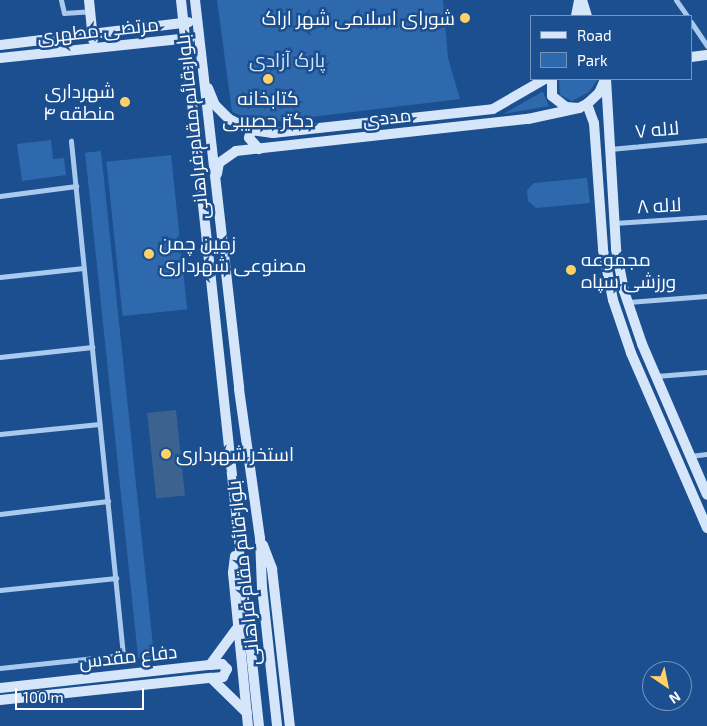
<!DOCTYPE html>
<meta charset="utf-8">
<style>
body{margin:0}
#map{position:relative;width:707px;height:726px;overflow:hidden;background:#1b4f8f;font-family:"Exo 2",Cairo,sans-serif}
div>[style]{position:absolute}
.green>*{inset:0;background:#2e69ad;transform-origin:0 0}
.water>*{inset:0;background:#3c6290;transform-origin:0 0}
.street>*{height:5px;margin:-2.5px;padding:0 2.5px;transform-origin:2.5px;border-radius:2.5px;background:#a9c9ee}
.secondary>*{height:10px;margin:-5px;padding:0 5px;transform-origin:5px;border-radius:5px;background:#d6e6fa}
.dots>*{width:14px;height:14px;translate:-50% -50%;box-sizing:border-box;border:2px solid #1b4f8f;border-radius:50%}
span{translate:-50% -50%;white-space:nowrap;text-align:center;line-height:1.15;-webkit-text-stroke:5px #1b4f8f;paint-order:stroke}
.poi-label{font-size:19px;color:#fff}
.right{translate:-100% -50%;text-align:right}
.left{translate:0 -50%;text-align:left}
.street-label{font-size:19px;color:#fff}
.park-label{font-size:19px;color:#cfe3fa}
.legend{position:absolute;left:530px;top:15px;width:162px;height:65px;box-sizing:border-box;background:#1b4f8f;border:1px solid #7695bc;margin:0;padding:6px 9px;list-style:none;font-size:15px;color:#fff}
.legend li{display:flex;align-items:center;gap:10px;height:25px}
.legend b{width:25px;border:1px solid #7695bc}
.north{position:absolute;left:642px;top:661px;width:50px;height:50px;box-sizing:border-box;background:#1b4f8f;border:1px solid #7695bc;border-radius:50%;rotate:146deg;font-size:14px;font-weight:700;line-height:20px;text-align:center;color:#fff}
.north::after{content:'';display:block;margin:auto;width:18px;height:22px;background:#ffd166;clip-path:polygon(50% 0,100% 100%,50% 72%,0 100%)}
.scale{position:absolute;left:15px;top:688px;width:129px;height:22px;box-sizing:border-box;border:2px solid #fff;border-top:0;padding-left:6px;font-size:15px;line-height:18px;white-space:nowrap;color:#fff;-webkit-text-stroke:4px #1b4f8f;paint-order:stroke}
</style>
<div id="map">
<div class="green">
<i style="clip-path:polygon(217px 0,443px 0,448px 58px,460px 99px,262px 123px,232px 112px)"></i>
<i style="clip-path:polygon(559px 79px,598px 79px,589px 92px,572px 101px,560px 95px)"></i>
<i style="clip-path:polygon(543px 92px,549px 106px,503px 114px,542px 92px)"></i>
<i style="clip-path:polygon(51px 140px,53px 159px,64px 158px,66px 175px,22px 181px,17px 144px)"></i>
<i style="left:101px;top:151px;width:510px;height:16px;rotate:84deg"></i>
<i style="left:171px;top:155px;width:155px;height:65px;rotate:84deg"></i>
<i style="clip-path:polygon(587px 178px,590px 203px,536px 208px,528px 201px,527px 190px,534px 183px)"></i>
</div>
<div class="water">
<i style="left:176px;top:410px;width:86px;height:29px;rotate:84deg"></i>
</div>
<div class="street">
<i style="left:61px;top:0;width:13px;rotate:77deg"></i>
<i style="left:64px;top:13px;width:26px;rotate:-4deg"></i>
<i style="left:676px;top:0;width:19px;rotate:55deg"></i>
<i style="left:691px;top:22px;width:29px;rotate:56deg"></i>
<i style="left:610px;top:149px;width:97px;rotate:-5.3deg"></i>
<i style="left:0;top:196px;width:77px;rotate:-7.5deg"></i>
<i style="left:614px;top:223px;width:93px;rotate:-3.7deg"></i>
<i style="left:0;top:277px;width:84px;rotate:-6.1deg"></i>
<i style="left:628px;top:302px;width:79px;rotate:-4.3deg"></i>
<i style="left:0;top:357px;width:93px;rotate:-6.2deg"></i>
<i style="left:656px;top:376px;width:51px;rotate:-4.5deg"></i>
<i style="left:0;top:434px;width:100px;rotate:-5.7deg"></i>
<i style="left:690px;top:456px;width:17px;rotate:-7deg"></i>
<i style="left:0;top:514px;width:109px;rotate:-6.9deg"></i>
<i style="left:0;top:590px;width:117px;rotate:-5.9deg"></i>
<i style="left:0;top:668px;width:124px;rotate:-6deg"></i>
<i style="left:123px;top:655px;width:517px;rotate:-95.78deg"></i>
</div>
<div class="secondary">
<i style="left:89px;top:0;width:40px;rotate:84.3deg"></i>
<i style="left:181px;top:0;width:730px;rotate:83.87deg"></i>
<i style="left:195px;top:0;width:391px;rotate:83.5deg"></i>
<i style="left:239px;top:389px;width:150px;rotate:82deg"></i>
<i style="left:260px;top:538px;width:49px;rotate:87.7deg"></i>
<i style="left:262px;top:587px;width:140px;rotate:83.8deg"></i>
<i style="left:582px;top:0;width:17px;rotate:73deg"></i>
<i style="left:576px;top:16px;width:16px;rotate:-79deg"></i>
<i style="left:0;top:45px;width:190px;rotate:-6.9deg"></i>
<i style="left:691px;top:57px;width:16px;rotate:-7deg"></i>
<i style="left:0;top:58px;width:191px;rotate:-6deg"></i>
<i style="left:552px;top:79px;width:17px;rotate:90deg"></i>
<i style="left:552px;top:96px;width:18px;rotate:38deg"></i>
<i style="left:566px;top:107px;width:13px;rotate:4deg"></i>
<i style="left:579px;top:108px;width:9px;rotate:-27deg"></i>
<i style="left:587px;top:104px;width:16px;rotate:-43deg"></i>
<i style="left:599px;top:93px;width:12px;rotate:-66deg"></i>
<i style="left:606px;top:79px;width:170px;rotate:86.6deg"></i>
<i style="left:616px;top:249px;width:43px;rotate:79.2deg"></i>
<i style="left:624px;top:291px;width:56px;rotate:71.2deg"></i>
<i style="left:642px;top:344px;width:164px;rotate:66.7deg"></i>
<i style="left:208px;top:88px;width:18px;rotate:68deg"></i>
<i style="left:215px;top:105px;width:20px;rotate:45deg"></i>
<i style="left:229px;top:119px;width:25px;rotate:27deg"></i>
<i style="left:251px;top:130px;width:22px;rotate:8deg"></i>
<i style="left:273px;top:133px;width:221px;rotate:-6.2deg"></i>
<i style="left:493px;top:109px;width:60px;rotate:-30deg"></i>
<i style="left:587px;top:104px;width:20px;rotate:70deg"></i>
<i style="left:594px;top:123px;width:127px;rotate:85.9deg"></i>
<i style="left:603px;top:250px;width:51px;rotate:78.7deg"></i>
<i style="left:613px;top:300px;width:56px;rotate:71.2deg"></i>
<i style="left:631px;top:353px;width:191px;rotate:66.5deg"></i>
<i style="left:251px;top:130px;width:8px;rotate:104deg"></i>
<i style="left:249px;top:138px;width:15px;rotate:48deg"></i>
<i style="left:217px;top:174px;width:11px;rotate:-80deg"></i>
<i style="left:219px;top:163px;width:21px;rotate:-35deg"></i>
<i style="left:236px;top:151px;width:294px;rotate:-6.3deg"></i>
<i style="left:528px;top:119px;width:52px;rotate:-12.2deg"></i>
<i style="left:263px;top:545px;width:26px;rotate:69deg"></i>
<i style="left:272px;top:569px;width:158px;rotate:83.5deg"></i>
<i style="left:235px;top:556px;width:17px;rotate:97deg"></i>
<i style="left:233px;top:573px;width:154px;rotate:84.4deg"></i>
<i style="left:210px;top:665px;width:12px;rotate:-5deg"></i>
<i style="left:222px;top:664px;width:7px;rotate:45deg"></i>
<i style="left:227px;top:669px;width:9px;rotate:117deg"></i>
<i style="left:223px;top:677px;width:12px;rotate:175deg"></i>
<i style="left:0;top:688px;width:211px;rotate:-6.3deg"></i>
<i style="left:210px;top:665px;width:51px;rotate:-53.8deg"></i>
<i style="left:0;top:700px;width:212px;rotate:-6deg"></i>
<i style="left:211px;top:678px;width:50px;rotate:44.2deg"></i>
</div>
<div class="dots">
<i style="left:465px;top:18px;background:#ffd166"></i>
<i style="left:268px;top:79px;background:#ffd166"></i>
<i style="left:125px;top:102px;background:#ffd166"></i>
<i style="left:149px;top:254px;background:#ffd166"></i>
<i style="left:571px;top:270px;background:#ffd166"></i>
<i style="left:166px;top:454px;background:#ffd166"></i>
</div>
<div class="poi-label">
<span class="right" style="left:455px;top:18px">شورای اسلامی شهر اراک</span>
<span class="right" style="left:115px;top:102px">شهرداری<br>منطقه ۴</span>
<span style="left:268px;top:109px">کتابخانه<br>دکتر حصیبی</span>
<span class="left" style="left:159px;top:254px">زمین چمن<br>مصنوعی شهرداری</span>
<span class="left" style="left:581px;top:270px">مجموعه<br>ورزشی سپاه</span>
<span class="left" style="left:176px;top:454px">استخر شهرداری</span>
</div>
<div class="street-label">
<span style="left:98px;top:30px;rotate:-6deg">مرتضی مطهری</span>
<span style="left:387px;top:117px;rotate:-6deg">مددی</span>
<span style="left:192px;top:127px;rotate:-96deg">بلوار قائم مقام فراهانی</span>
<span style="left:657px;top:129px;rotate:-5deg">لاله ۷</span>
<span style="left:659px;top:205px;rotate:-3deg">لاله ۸</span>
<span style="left:243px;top:573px;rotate:-96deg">بلوار قائم مقام فراهانی</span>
<span style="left:128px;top:656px;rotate:-6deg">دفاع مقدس</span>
</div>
<div class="park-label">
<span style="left:287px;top:60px">پارک آزادی</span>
</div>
<ul class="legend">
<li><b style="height:6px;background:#d6e6fa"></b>Road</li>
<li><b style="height:14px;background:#2e69ad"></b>Park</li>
</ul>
<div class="north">N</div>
<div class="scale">100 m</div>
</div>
